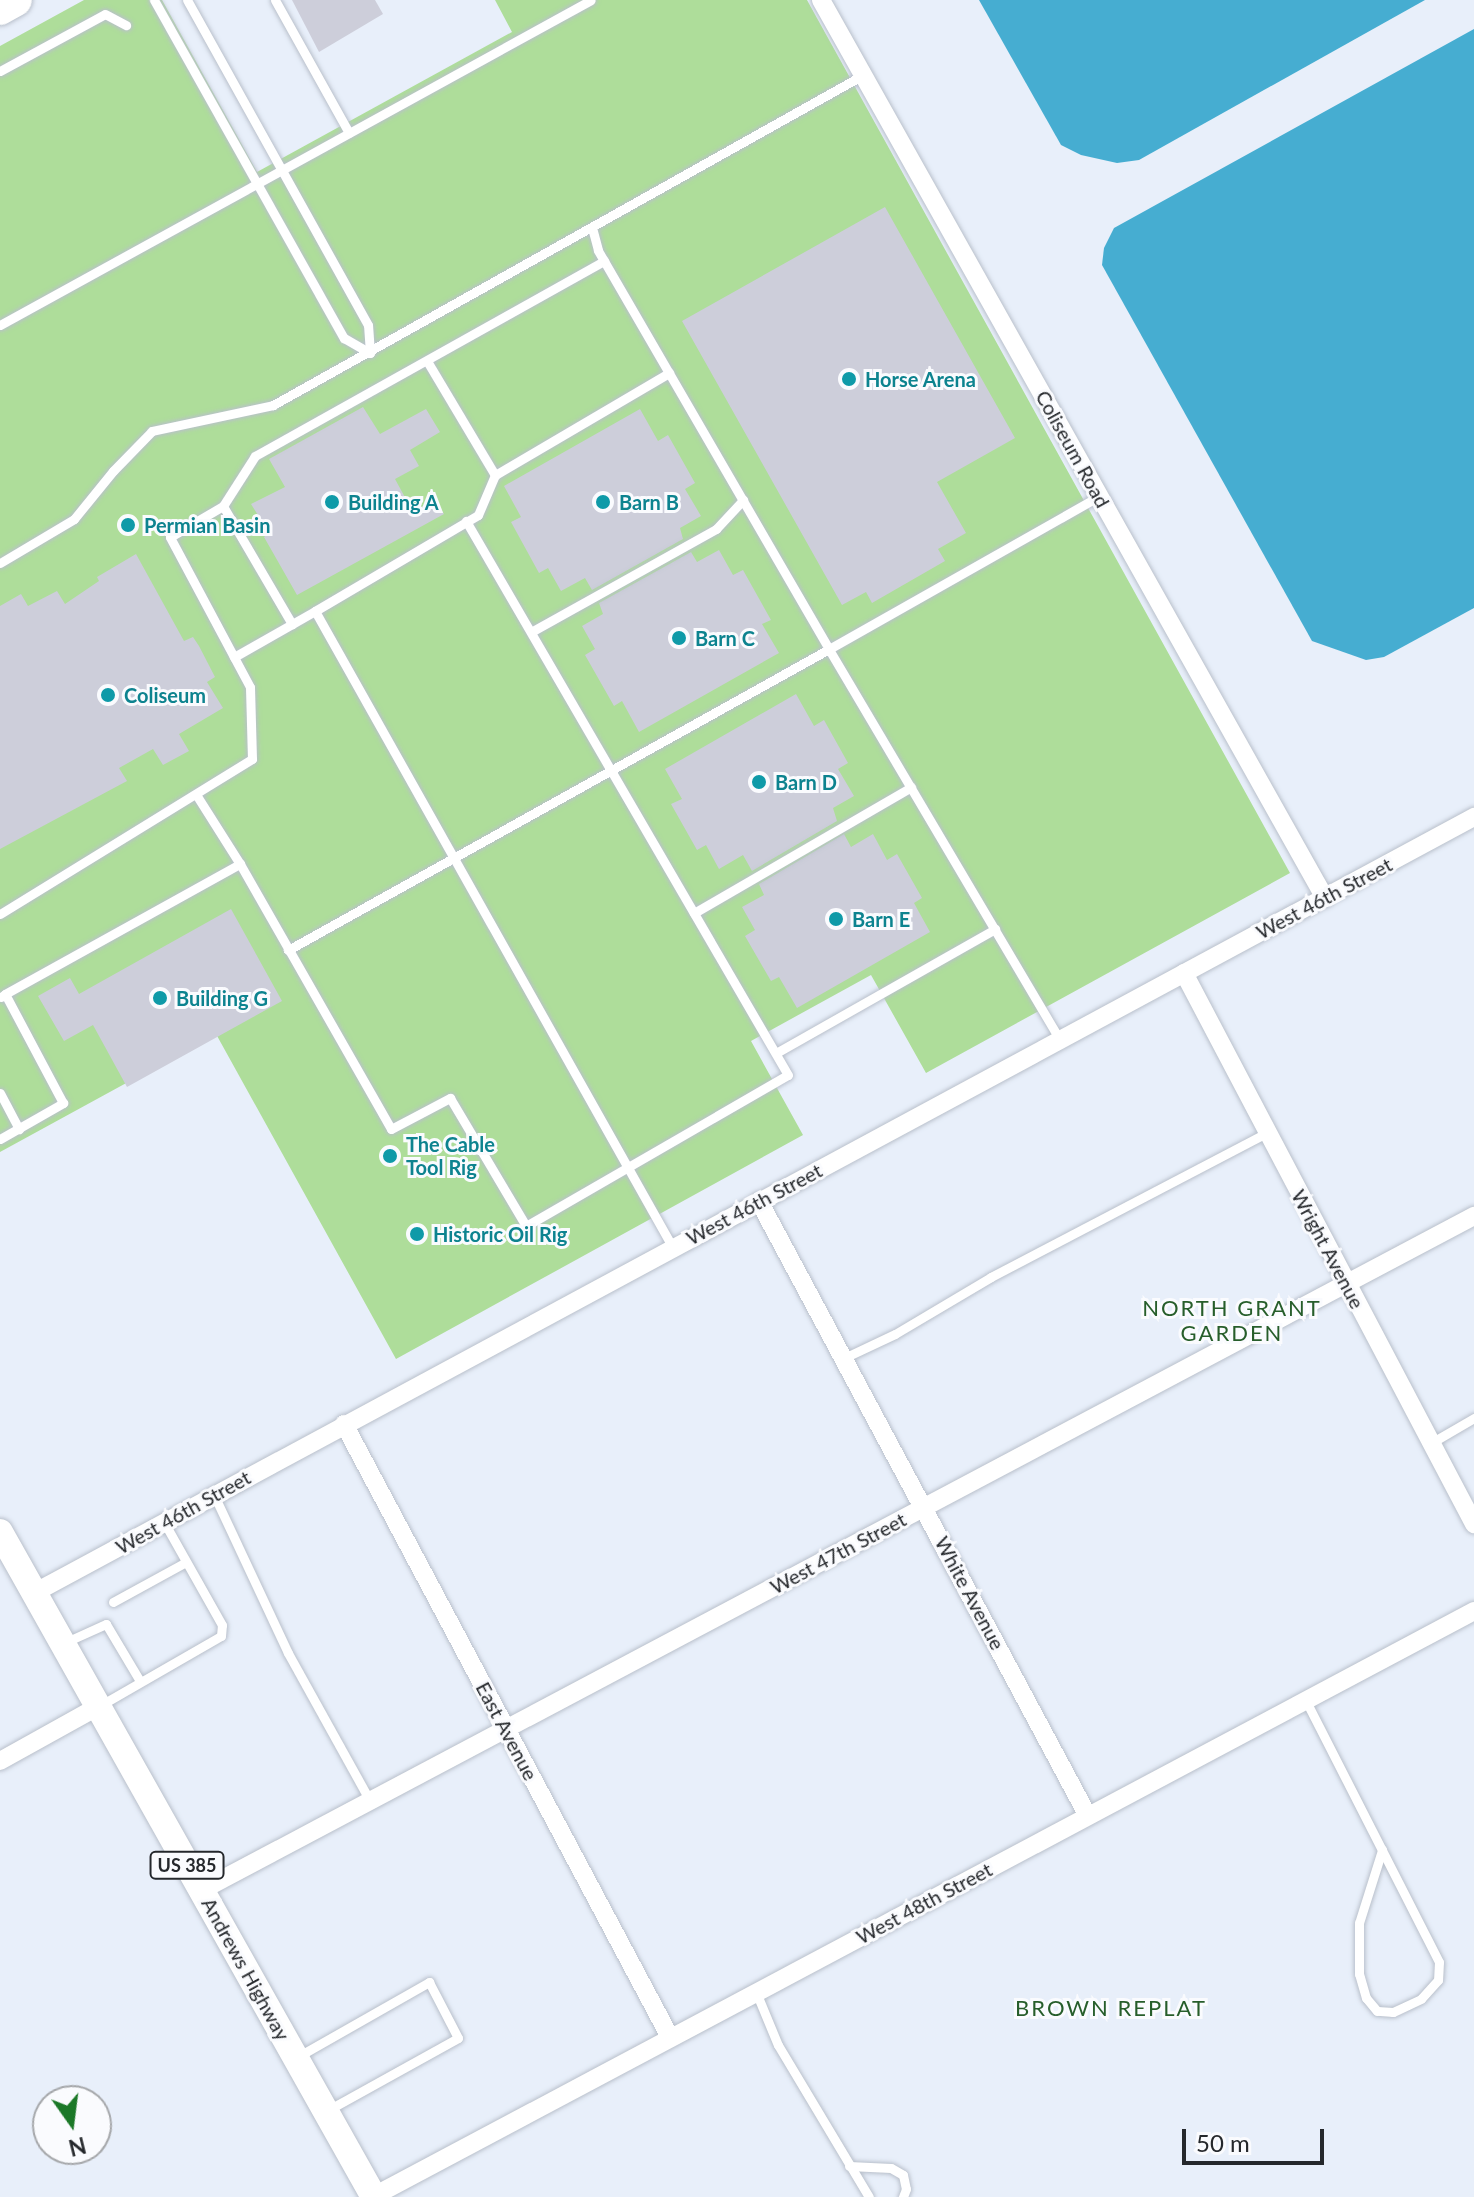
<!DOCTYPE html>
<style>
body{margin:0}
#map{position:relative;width:1474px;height:2197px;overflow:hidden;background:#e8effa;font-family:Lato,sans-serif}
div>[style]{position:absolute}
.green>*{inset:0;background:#aedd9a}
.water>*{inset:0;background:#46add1}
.building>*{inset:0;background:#cdceda}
.roads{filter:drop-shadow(0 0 2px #b9c0cb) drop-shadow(0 0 2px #b9c0cb)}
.lane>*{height:9px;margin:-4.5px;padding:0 4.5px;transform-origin:4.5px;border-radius:4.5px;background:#fff}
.street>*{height:18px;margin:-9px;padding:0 9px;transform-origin:9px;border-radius:9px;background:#fff}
.primary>*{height:26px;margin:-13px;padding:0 13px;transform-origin:13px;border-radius:13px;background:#fff}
.highway>*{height:32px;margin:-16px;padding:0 16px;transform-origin:16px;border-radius:16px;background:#fff}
.dots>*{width:22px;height:22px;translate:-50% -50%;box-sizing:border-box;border:4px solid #fafbfe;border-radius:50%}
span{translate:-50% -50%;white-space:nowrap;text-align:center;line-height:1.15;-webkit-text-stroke:6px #fafbfe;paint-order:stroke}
.shield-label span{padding:2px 6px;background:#fafbfe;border:2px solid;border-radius:6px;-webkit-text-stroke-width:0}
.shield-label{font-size:18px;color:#25282c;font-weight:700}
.culture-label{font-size:20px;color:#0d838f;font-weight:700}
.left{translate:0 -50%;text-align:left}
.street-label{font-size:20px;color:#25282c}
.neighbourhood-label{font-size:22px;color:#275e2b;letter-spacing:2px}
.north{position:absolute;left:32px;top:2085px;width:80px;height:80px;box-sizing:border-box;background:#fafbfe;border:2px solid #a5a7aa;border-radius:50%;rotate:166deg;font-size:22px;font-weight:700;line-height:32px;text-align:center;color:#25282c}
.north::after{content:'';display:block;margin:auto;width:28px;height:36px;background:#1b7828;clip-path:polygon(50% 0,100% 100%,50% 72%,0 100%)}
.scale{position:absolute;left:1182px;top:2129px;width:142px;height:36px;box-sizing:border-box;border:4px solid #25282c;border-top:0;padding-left:10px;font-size:24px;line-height:28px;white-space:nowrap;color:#25282c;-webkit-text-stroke:6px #fafbfe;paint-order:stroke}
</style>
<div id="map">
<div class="green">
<i style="clip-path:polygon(84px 0,162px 0,257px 172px,512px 32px,495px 0,807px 0,1290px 873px,926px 1073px,871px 975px,751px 1041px,803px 1135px,396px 1359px,216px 1034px,0 1152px,0 46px)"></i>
</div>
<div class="water">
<i style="clip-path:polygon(979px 0,1425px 0,1139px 160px,1117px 163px,1081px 155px,1061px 145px)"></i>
<i style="clip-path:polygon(1474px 29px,1474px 608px,1384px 657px,1366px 660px,1312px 641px,1102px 265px,1104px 248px,1114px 228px)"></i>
</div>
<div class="building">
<i style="clip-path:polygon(292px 0,375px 0,383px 14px,319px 52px)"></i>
<i style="clip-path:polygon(885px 207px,1015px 438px,937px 482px,966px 533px,938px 549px,945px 561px,872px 603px,866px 592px,842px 605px,682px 321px)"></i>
<i style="clip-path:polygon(363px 407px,380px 434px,426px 409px,440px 432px,410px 450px,419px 466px,395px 479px,413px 512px,435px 499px,444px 514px,297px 595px,264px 537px,269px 533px,251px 504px,285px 487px,269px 459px)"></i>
<i style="clip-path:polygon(640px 409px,658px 441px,668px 435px,695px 483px,685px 489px,701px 516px,680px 528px,683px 539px,592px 590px,585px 578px,561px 591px,548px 568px,539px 573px,511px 522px,521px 517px,504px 486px)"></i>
<i style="clip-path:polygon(719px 550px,733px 575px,743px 570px,771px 620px,762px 624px,779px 653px,639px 732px,622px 701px,614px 706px,585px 655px,595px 649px,582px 626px,603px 614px,599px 603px,691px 552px,697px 562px)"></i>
<i style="clip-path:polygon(136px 554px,184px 641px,193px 637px,199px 646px,215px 677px,207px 682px,223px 708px,179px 734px,189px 751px,163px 765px,153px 749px,119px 768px,127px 781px,0 849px,0 606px,21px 594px,28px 606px,57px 591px,65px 604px,99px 581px,97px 577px)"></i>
<i style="clip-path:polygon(796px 694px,814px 726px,824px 720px,848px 763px,838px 769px,854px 796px,833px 808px,837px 821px,752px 871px,743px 855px,719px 869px,706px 845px,697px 850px,671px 804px,682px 799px,665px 769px)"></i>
<i style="clip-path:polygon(844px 834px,851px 847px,873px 834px,887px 860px,897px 854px,922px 898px,914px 903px,930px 932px,797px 1008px,779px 977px,771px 981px,745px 936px,755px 930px,742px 907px,764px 895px,759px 884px)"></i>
<i style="clip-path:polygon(231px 909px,282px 1001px,127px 1087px,93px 1025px,64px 1041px,38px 996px,70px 978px,79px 994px)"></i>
</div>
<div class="roads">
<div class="lane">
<i style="left:154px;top:0;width:388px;rotate:60.7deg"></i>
<i style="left:344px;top:338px;width:30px;rotate:30deg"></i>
<i style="left:370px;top:353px;width:28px;rotate:-94deg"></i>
<i style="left:368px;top:325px;width:372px;rotate:-119.1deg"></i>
<i style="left:275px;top:0;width:152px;rotate:60.9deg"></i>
<i style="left:0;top:71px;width:119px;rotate:-28.5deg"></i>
<i style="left:105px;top:14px;width:24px;rotate:28deg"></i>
<i style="left:0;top:325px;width:674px;rotate:-28.81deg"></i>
<i style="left:427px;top:361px;width:133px;rotate:59.2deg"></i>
<i style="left:223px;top:506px;width:59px;rotate:-57.4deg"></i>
<i style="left:255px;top:456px;width:400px;rotate:-29.2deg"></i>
<i style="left:0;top:563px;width:86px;rotate:-30.7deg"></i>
<i style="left:74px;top:519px;width:62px;rotate:-50.9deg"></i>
<i style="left:113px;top:471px;width:56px;rotate:-45.7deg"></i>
<i style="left:152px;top:431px;width:124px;rotate:-12.1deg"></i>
<i style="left:273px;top:405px;width:676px;rotate:-29.22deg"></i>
<i style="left:315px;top:611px;width:189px;rotate:-30.5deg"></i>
<i style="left:478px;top:515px;width:43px;rotate:-67deg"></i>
<i style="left:495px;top:475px;width:202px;rotate:-30.4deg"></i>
<i style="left:531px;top:632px;width:212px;rotate:-29.1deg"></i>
<i style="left:716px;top:529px;width:40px;rotate:-47deg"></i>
<i style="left:234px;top:657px;width:93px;rotate:-29.6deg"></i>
<i style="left:315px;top:611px;width:731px;rotate:60.66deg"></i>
<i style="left:240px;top:864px;width:305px;rotate:60.3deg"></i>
<i style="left:391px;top:1129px;width:67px;rotate:-27.7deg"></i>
<i style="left:450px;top:1098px;width:149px;rotate:59.3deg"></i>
<i style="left:526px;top:1226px;width:302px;rotate:-30deg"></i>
<i style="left:788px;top:1075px;width:641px;rotate:-120.17deg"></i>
<i style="left:694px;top:913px;width:251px;rotate:-30.1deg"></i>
<i style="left:0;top:914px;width:296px;rotate:-31.6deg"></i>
<i style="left:252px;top:759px;width:72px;rotate:-91.6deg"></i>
<i style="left:250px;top:687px;width:170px;rotate:-118.1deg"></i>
<i style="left:170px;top:537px;width:61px;rotate:-30.3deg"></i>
<i style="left:223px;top:506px;width:137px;rotate:59.7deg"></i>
<i style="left:288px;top:950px;width:619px;rotate:-29.09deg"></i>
<i style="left:829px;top:649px;width:461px;rotate:-120.1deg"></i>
<i style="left:598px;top:250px;width:23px;rotate:-105deg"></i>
<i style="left:5px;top:994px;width:269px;rotate:-29deg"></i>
<i style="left:240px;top:864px;width:80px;rotate:-122.3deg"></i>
<i style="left:1060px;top:1040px;width:454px;rotate:-120.6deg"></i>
<i style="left:829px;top:649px;width:310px;rotate:-29.5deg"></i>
<i style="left:776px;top:1053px;width:252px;rotate:-29.5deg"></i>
<i style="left:0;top:1093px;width:41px;rotate:62.2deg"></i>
<i style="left:0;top:1139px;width:73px;rotate:-29.7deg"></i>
<i style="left:63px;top:1103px;width:123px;rotate:-118deg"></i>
<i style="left:5px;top:994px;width:5px;rotate:143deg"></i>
<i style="left:844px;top:1358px;width:56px;rotate:-25.2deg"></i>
<i style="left:895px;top:1334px;width:112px;rotate:-30.7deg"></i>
<i style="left:991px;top:1277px;width:311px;rotate:-27.6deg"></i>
<i style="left:1431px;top:1443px;width:50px;rotate:-30.2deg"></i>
<i style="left:214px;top:1495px;width:174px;rotate:64.9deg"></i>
<i style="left:288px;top:1653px;width:169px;rotate:61deg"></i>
<i style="left:113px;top:1602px;width:83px;rotate:-28.7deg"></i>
<i style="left:66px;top:1642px;width:44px;rotate:-24.2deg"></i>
<i style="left:106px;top:1624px;width:66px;rotate:59.2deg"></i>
<i style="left:1306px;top:1701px;width:293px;rotate:63deg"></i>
<i style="left:1439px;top:1962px;width:18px;rotate:93deg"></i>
<i style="left:1438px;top:1980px;width:25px;rotate:132deg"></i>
<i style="left:1421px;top:1999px;width:31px;rotate:155deg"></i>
<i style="left:1393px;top:2012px;width:16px;rotate:-176deg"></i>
<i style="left:1377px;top:2011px;width:17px;rotate:-130deg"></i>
<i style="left:1366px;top:1998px;width:25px;rotate:-106deg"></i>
<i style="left:1359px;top:1974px;width:51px;rotate:-90deg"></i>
<i style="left:1359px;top:1923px;width:77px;rotate:-72.5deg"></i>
<i style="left:101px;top:1705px;width:138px;rotate:-29.9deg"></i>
<i style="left:221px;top:1636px;width:11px;rotate:-85deg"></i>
<i style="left:222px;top:1625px;width:118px;rotate:-119.4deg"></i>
<i style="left:756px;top:1992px;width:57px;rotate:67.5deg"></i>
<i style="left:778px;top:2045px;width:177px;rotate:59.1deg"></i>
<i style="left:299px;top:2056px;width:150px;rotate:-29.6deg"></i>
<i style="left:429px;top:1982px;width:63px;rotate:62.6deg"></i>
<i style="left:458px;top:2038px;width:149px;rotate:151deg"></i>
<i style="left:849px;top:2166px;width:42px;rotate:2.7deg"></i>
<i style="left:891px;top:2168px;width:14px;rotate:30deg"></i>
<i style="left:903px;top:2175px;width:14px;rotate:78deg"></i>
<i style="left:906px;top:2189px;width:9px;rotate:111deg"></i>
</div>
<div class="street">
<i style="left:821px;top:0;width:1030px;rotate:60.7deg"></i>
<i style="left:1184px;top:973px;width:623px;rotate:62.24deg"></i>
<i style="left:759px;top:1201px;width:697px;rotate:61.86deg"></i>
<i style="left:344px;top:1424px;width:694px;rotate:62deg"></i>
<i style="left:34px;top:1593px;width:1636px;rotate:-28.32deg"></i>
<i style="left:0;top:1761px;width:113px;rotate:-29.1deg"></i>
<i style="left:202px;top:1890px;width:1440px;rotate:-27.92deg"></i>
<i style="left:374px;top:2196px;width:1246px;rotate:-28deg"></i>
</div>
<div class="primary">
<i style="left:0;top:1532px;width:763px;rotate:60.65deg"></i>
</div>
<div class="highway">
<i style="left:0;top:9px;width:18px;rotate:-29deg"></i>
</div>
</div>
<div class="dots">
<i style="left:849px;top:379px;background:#0f9aa8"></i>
<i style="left:332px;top:502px;background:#0f9aa8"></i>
<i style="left:603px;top:502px;background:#0f9aa8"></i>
<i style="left:128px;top:525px;background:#0f9aa8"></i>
<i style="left:679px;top:638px;background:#0f9aa8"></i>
<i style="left:108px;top:695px;background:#0f9aa8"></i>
<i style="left:759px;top:782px;background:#0f9aa8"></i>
<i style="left:836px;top:919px;background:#0f9aa8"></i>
<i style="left:160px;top:998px;background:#0f9aa8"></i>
<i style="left:390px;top:1156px;background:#0f9aa8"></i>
<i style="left:417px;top:1234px;background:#0f9aa8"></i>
</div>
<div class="shield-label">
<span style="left:187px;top:1865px">US 385</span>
</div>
<div class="culture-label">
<span class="left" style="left:865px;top:379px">Horse Arena</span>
<span class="left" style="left:348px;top:502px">Building A</span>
<span class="left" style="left:619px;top:502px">Barn B</span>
<span class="left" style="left:144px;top:525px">Permian Basin</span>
<span class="left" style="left:695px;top:638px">Barn C</span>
<span class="left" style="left:124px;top:695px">Coliseum</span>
<span class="left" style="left:775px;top:782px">Barn D</span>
<span class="left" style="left:852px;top:919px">Barn E</span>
<span class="left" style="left:176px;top:998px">Building G</span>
<span class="left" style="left:406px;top:1156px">The Cable<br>Tool Rig</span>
<span class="left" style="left:433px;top:1234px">Historic Oil Rig</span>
</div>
<div class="street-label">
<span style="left:1073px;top:449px;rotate:61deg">Coliseum Road</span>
<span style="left:1324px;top:898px;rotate:-28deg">West 46th Street</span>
<span style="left:754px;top:1204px;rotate:-28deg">West 46th Street</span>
<span style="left:1328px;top:1249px;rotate:62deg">Wright Avenue</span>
<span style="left:183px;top:1512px;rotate:-29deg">West 46th Street</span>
<span style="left:838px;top:1553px;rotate:-28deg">West 47th Street</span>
<span style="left:970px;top:1593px;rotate:62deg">White Avenue</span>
<span style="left:507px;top:1731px;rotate:62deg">East Avenue</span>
<span style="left:924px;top:1903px;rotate:-28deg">West 48th Street</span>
<span style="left:246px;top:1969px;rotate:61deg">Andrews Highway</span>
</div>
<div class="neighbourhood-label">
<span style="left:1232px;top:1320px">NORTH GRANT<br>GARDEN</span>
<span style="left:1111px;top:2008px">BROWN REPLAT</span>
</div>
<div class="north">N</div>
<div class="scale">50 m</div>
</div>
